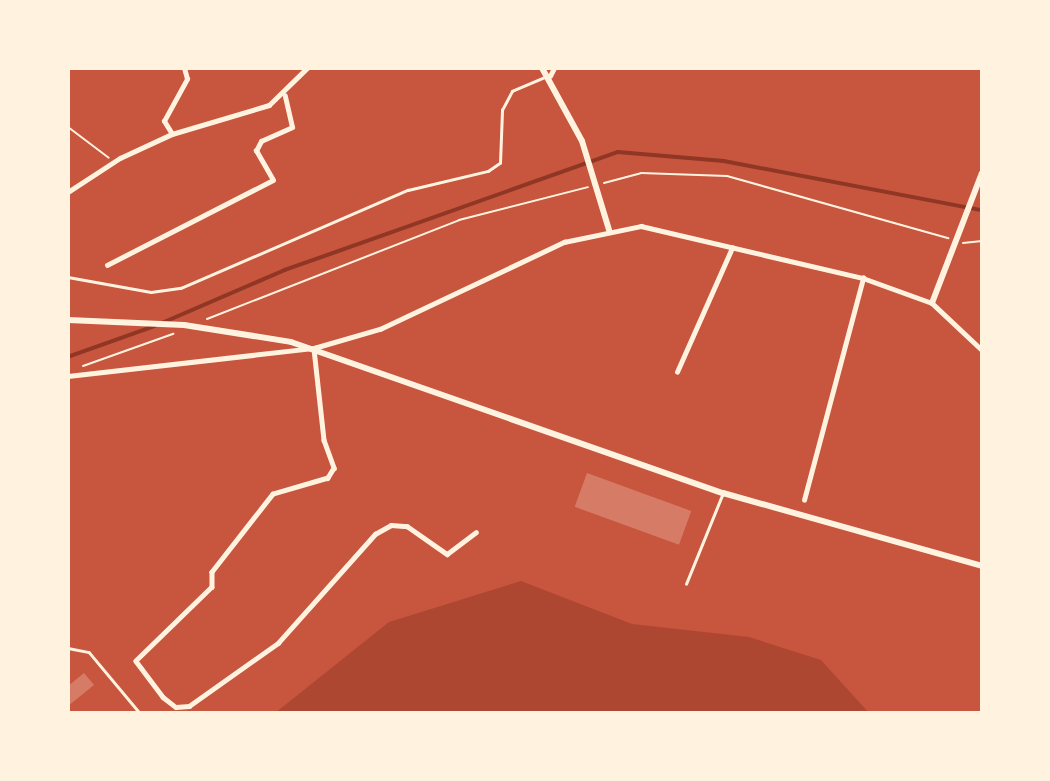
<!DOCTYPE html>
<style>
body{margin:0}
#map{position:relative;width:1050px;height:781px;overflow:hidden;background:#c8553d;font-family:"Roboto Condensed",sans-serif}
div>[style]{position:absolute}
.green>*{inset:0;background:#ae4732}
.stream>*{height:3.5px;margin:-1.75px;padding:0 1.75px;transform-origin:1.75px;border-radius:1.75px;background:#8f3625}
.building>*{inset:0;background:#d67c66;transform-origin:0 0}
.path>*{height:2px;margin:-1px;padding:0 1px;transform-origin:1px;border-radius:1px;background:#fff3e0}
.service>*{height:2.5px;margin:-1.25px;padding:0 1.25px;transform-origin:1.25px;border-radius:1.25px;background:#fff3e0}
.minor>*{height:4.5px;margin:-2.25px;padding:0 2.25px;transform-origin:2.25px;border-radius:2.25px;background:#fff3e0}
.tertiary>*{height:6px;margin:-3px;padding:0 3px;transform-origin:3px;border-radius:3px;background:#fff3e0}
.secondary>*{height:6px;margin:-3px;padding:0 3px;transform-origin:3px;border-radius:3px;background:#fff3e0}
span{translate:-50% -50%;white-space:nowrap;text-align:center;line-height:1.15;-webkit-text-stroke:7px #fff3e0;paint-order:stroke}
.frame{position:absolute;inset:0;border:70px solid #fff3e0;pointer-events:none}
</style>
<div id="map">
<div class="green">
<i style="clip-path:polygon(521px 581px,632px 624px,749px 637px,821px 660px,869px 713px,275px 713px,389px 622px)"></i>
</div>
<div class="stream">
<i style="left:162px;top:323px;width:134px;rotate:-23.3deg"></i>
<i style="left:285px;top:270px;width:353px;rotate:-19.5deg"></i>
<i style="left:618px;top:152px;width:106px;rotate:4.9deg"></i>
<i style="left:724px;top:161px;width:263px;rotate:10.8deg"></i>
<i style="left:68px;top:357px;width:92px;rotate:-19.6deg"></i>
</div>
<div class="building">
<i style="left:587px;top:473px;width:111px;height:36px;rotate:20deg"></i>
<i style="clip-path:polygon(84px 673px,94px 685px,68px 706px,68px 686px)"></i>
</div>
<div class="path">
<i style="left:68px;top:127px;width:51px;rotate:37.1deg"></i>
<i style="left:604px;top:183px;width:38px;rotate:-15deg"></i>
<i style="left:641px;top:173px;width:86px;rotate:2deg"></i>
<i style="left:727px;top:176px;width:230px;rotate:15.7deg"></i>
<i style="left:963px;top:243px;width:19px;rotate:-6deg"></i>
<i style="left:207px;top:319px;width:271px;rotate:-21.4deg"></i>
<i style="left:459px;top:220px;width:133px;rotate:-14.3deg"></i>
<i style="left:83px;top:366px;width:96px;rotate:-19.6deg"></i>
</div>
<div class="service">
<i style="left:68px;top:277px;width:84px;rotate:10.2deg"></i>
<i style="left:151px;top:292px;width:30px;rotate:-8deg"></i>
<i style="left:181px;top:288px;width:247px;rotate:-23.4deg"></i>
<i style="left:408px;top:190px;width:82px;rotate:-13.4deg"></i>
<i style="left:488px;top:171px;width:14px;rotate:-34deg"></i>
<i style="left:500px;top:163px;width:53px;rotate:-87.8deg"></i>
<i style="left:502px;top:110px;width:21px;rotate:-62deg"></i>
<i style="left:512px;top:91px;width:38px;rotate:-23deg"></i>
<i style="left:686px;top:584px;width:98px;rotate:-67.9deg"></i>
<i style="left:68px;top:648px;width:21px;rotate:11deg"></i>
<i style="left:89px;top:652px;width:80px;rotate:50.1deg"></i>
</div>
<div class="minor">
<i style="left:688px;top:68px;width:4px"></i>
<i style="left:550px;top:76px;width:9px;rotate:-63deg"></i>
<i style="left:172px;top:134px;width:15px;rotate:-122deg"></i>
<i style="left:164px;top:121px;width:48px;rotate:-61.3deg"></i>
<i style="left:187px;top:79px;width:11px;rotate:-105deg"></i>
<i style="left:68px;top:192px;width:62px;rotate:-33.2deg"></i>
<i style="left:120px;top:158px;width:57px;rotate:-24.8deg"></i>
<i style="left:172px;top:134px;width:101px;rotate:-16.6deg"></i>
<i style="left:269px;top:105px;width:53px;rotate:-44.2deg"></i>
<i style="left:107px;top:265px;width:186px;rotate:-27.1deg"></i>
<i style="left:273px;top:180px;width:34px;rotate:-120deg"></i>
<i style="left:256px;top:151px;width:11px;rotate:-63deg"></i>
<i style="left:261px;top:141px;width:34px;rotate:-24deg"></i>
<i style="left:292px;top:127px;width:32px;rotate:-103deg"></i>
<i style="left:314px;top:349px;width:92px;rotate:83.7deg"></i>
<i style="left:324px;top:440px;width:30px;rotate:70deg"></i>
<i style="left:334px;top:468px;width:12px;rotate:121deg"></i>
<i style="left:328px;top:478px;width:57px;rotate:163.8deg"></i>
<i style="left:273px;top:494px;width:99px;rotate:128deg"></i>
<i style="left:212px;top:572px;width:15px;rotate:90deg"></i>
<i style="left:212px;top:587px;width:106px;rotate:135.8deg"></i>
<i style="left:136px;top:661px;width:45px;rotate:53.1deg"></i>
<i style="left:163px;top:697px;width:16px;rotate:38deg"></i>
<i style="left:176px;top:707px;width:13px;rotate:-4deg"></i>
<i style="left:189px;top:706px;width:109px;rotate:-35.3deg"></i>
<i style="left:278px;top:643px;width:146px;rotate:-48.3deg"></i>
<i style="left:375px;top:534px;width:18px;rotate:-29deg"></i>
<i style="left:391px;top:525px;width:16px;rotate:4deg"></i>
<i style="left:407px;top:526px;width:49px;rotate:35deg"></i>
<i style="left:447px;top:554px;width:36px;rotate:-37deg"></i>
<i style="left:677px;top:372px;width:136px;rotate:-66.1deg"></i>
<i style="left:68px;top:376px;width:248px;rotate:-6.5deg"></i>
<i style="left:314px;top:348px;width:69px;rotate:-16.1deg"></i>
<i style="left:380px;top:329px;width:204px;rotate:-25.3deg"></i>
<i style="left:564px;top:242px;width:79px;rotate:-11.7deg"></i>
<i style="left:641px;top:226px;width:228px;rotate:13.2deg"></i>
<i style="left:863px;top:278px;width:73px;rotate:19.9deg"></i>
<i style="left:932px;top:303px;width:69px;rotate:43.2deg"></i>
<i style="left:804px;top:500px;width:230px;rotate:-75.1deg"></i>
</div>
<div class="tertiary">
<i style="left:542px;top:68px;width:83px;rotate:61.3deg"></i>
<i style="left:582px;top:141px;width:93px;rotate:73.1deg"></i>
<i style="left:932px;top:303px;width:139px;rotate:-69deg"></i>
</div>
<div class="secondary">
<i style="left:68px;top:320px;width:116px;rotate:2.5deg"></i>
<i style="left:184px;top:325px;width:108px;rotate:9deg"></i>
<i style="left:291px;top:342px;width:458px;rotate:19.3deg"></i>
<i style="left:723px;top:493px;width:269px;rotate:15.7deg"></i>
</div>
<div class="frame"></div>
</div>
